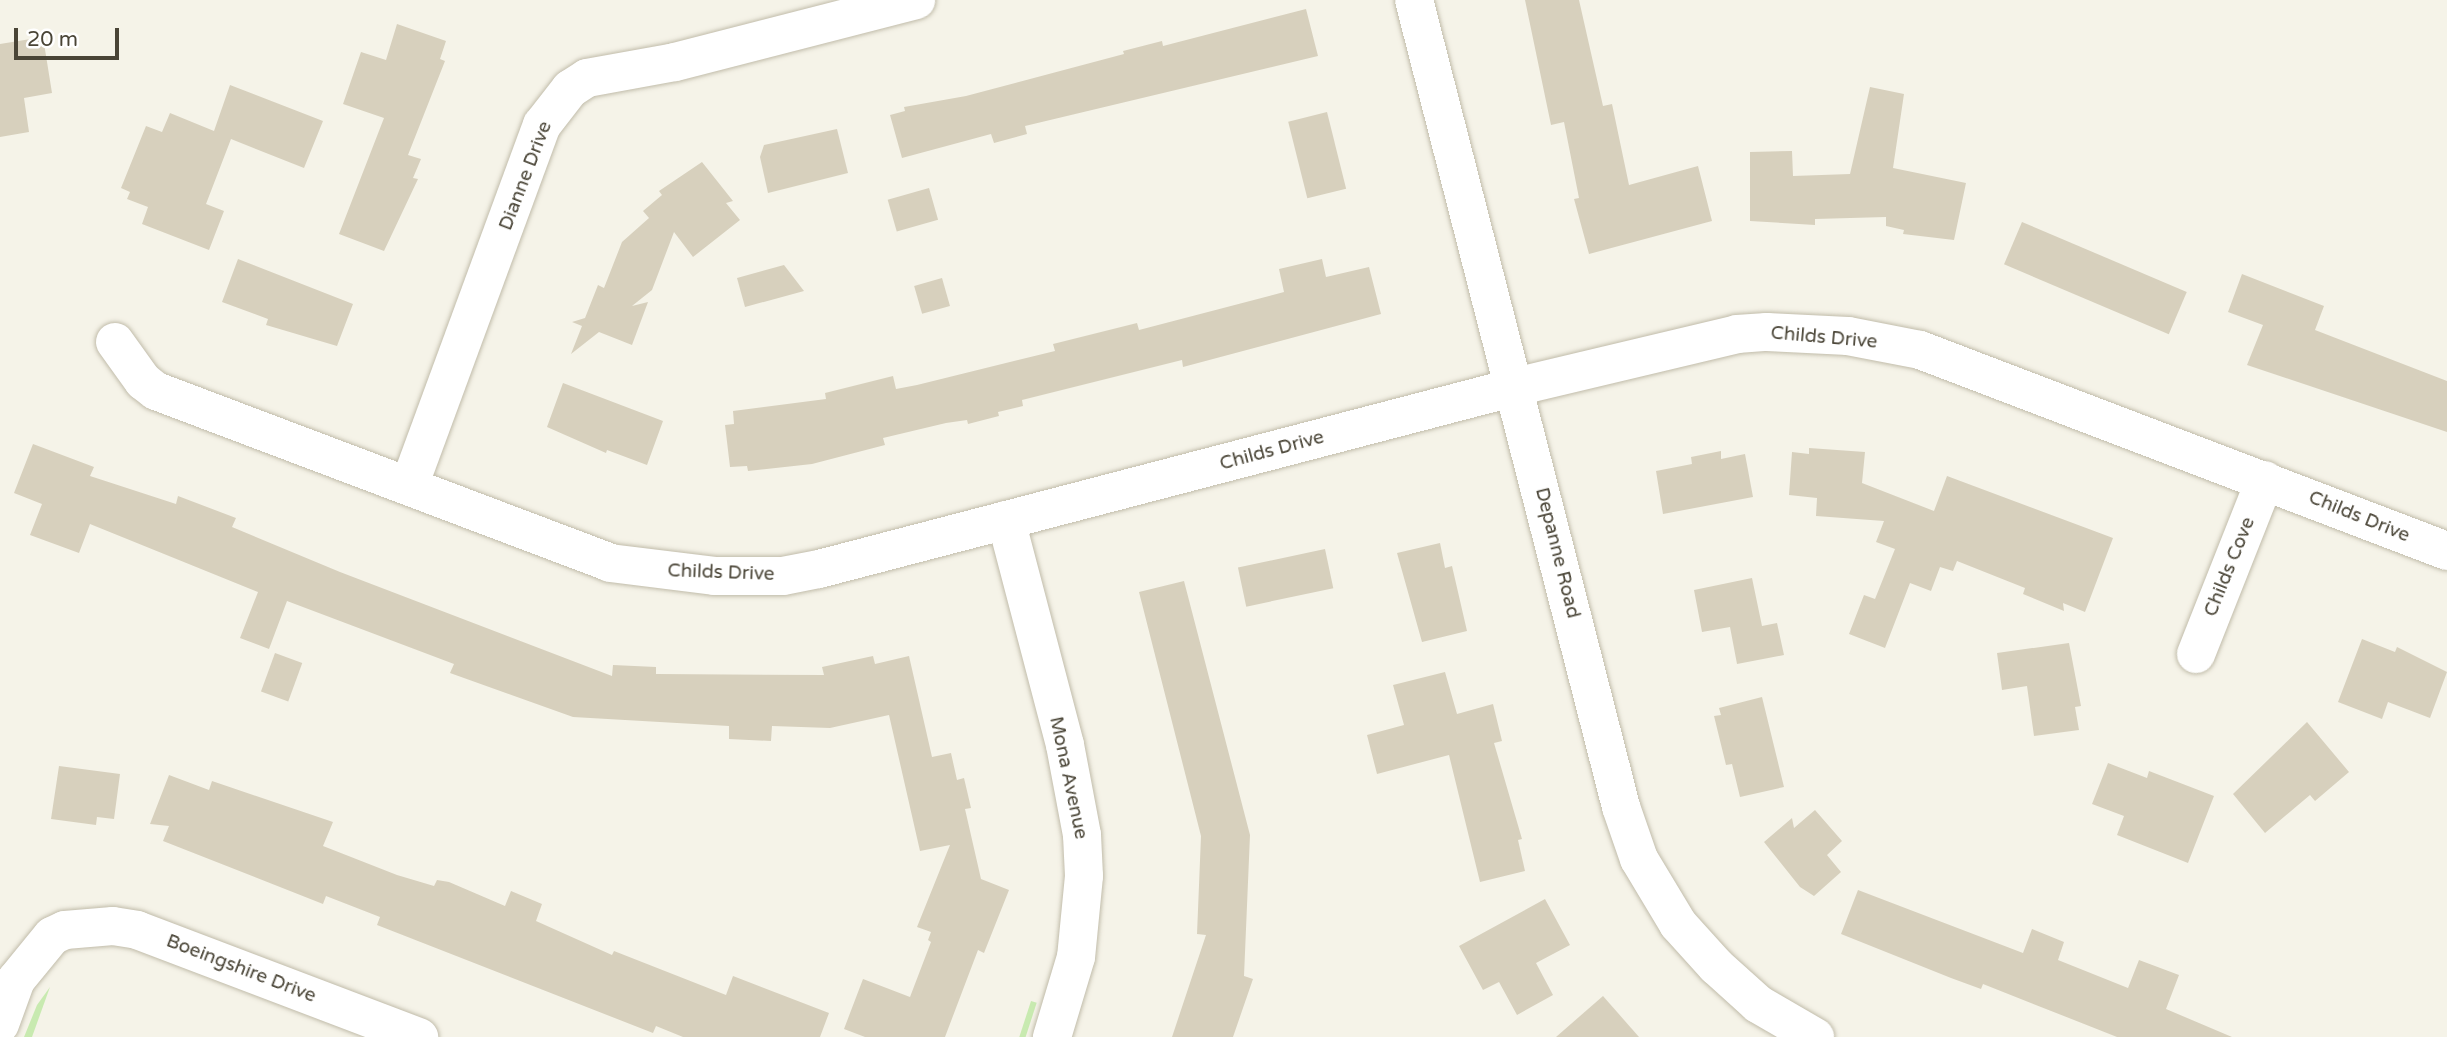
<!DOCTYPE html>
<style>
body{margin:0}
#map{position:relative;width:2447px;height:1037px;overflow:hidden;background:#f5f3e8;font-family:"Varela Round",sans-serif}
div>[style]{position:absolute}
.green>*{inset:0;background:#c8eab0;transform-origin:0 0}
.building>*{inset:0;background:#d7d0bd;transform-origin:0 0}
.roads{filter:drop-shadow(0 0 2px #c1bcaa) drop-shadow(0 0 2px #c1bcaa)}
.minor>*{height:38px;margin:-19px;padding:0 19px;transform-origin:19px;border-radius:19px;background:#fff}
span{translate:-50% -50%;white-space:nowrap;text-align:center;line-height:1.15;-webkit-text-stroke:5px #fff;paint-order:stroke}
.street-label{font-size:19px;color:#494436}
.scale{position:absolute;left:14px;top:28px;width:105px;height:32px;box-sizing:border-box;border:4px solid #494436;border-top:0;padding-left:9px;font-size:21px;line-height:24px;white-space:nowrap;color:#494436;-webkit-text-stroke:5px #fff;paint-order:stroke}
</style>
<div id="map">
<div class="green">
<i style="clip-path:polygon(50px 987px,32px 1037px,24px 1037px,37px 1005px)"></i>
<i style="left:1031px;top:1001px;width:6px;height:39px;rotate:18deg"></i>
</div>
<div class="building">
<i style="clip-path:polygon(1525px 0,1579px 0,1603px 106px,1612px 104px,1629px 185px,1698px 166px,1712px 221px,1589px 254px,1574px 199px,1579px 198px,1564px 122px,1551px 125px)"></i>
<i style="clip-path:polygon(1306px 9px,1318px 56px,1025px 126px,1027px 134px,994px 143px,991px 134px,902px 158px,890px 115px,905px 111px,904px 107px,966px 96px,1124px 54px,1123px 51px,1162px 41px,1163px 46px)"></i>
<i style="clip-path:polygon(397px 24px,446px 41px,440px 59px,445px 61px,408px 155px,421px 159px,413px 178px,418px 179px,384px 251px,339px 234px,384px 118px,343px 104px,361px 52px,386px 60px)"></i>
<i style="clip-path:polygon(43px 37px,52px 93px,24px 98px,29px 132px,0 137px,0 44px)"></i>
<i style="clip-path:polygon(230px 85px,323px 121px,304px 168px,231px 139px,206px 204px,224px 211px,209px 250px,142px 224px,148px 207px,127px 199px,130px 192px,121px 188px,146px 126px,162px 132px,170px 113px,214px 131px)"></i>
<i style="clip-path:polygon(1870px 87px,1904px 94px,1893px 168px,1966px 183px,1954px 240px,1903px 234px,1904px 230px,1886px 226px,1886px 217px,1815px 219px,1815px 225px,1750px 221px,1750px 152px,1792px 151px,1793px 176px,1850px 174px)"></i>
<i style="left:1327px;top:112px;width:79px;height:40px;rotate:76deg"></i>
<i style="clip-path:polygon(837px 129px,848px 173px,768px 193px,760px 157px,764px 145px)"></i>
<i style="clip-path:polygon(702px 162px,733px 201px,726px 203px,740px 220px,693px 257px,674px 232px,652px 290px,632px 306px,648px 302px,632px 345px,599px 332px,571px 354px,582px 326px,572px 322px,585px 318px,598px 285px,604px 288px,622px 242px,649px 218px,643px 211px,662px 195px,659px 191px)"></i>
<i style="left:929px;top:188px;width:33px;height:43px;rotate:74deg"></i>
<i style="left:2022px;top:222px;width:179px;height:46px;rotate:23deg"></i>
<i style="clip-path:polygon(238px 259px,353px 304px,337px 346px,266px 325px,268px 319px,222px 302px)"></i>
<i style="clip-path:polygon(1322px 259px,1326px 277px,1369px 267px,1381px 314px,1183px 367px,1182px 360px,1022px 400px,1023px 406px,998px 412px,999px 416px,968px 424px,967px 420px,946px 423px,883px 438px,885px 445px,812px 464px,748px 471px,747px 466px,730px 467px,725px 425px,734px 424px,733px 411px,826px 399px,825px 393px,893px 376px,896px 389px,917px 385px,1055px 351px,1053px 344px,1137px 323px,1139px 330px,1284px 292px,1279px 269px)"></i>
<i style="clip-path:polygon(784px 265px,804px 291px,745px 307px,737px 278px)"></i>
<i style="clip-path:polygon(2242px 274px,2324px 306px,2315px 330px,2447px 381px,2447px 432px,2247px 365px,2263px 325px,2228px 312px)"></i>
<i style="left:942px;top:278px;width:29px;height:29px;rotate:74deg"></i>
<i style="clip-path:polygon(563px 383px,663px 421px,647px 465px,607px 450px,606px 453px,547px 427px)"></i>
<i style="clip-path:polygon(33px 444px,94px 467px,90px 476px,176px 504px,178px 496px,236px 518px,232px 527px,340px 572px,612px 676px,613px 665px,656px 667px,656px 674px,824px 675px,822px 667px,873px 656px,875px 664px,909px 656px,932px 757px,951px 753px,957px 780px,964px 778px,971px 808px,965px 809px,981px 879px,1009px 890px,984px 953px,978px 950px,945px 1037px,865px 1037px,844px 1029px,863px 979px,910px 997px,931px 942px,928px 940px,931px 932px,917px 927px,950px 845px,920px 851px,889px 715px,830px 728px,772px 726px,771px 741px,729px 739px,729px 726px,573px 717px,450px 673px,454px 664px,287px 601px,269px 649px,240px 638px,258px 592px,90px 524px,79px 553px,30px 535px,42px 504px,14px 493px)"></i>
<i style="clip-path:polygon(1809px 448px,1865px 452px,1862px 483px,1934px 511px,1947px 476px,2113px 538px,2085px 612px,2063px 603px,2064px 611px,2023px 594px,2025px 588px,1957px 561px,1953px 571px,1940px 567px,1931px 591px,1910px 583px,1885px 648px,1849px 634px,1864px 595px,1875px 599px,1895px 549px,1876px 542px,1884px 521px,1816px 516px,1817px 498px,1789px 495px,1792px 452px,1809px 454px)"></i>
<i style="clip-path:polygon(1721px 451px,1721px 459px,1745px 454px,1753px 497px,1663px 514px,1656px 471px,1692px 464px,1691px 457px)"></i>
<i style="clip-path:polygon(1440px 543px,1445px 568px,1452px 566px,1467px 631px,1422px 642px,1397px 553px)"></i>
<i style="left:1325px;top:549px;width:40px;height:89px;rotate:78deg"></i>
<i style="clip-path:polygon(1752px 578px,1762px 626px,1777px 623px,1784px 655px,1737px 664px,1730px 627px,1702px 632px,1694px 590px)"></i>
<i style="clip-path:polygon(1184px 581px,1250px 835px,1244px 976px,1253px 979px,1233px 1037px,1172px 1037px,1206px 935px,1197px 934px,1201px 836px,1139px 592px)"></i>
<i style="clip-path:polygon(2362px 639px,2395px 652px,2397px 647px,2447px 672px,2430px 718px,2388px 702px,2382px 719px,2338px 702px)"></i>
<i style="clip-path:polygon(2069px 643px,2081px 706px,2075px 707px,2079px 730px,2034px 736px,2027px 686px,2002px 690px,1997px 653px)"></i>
<i style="left:275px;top:653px;width:29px;height:41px;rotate:20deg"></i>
<i style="clip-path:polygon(1445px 672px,1457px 714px,1493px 704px,1502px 741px,1494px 743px,1522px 839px,1518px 840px,1525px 871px,1480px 882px,1449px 755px,1377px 774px,1367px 735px,1404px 725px,1393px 685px)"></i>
<i style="clip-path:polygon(1762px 697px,1784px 787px,1740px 797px,1732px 764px,1726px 765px,1714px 716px,1721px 715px,1719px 708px)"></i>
<i style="clip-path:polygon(2307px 722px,2349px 772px,2315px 801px,2310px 795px,2265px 833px,2233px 794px)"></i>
<i style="clip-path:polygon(2108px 763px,2147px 778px,2149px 771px,2214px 796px,2188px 863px,2117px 835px,2124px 816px,2092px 804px)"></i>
<i style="clip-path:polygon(59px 766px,120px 774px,114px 819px,97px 817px,96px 825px,51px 819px)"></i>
<i style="clip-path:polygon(169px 775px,209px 790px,212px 781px,333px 822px,323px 846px,397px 875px,434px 886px,437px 880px,449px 882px,505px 906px,511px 891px,542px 904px,536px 921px,612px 955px,614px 951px,726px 995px,733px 976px,829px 1013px,820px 1037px,683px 1037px,656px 1026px,653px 1033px,377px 925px,380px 917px,326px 896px,323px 904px,163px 841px,169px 826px,150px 824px)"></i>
<i style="clip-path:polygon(1815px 810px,1842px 841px,1827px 855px,1841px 872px,1814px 896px,1800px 887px,1764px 842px,1792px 818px,1794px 828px)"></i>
<i style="clip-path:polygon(1858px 890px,2023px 953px,2032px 929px,2064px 942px,2058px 960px,2128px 988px,2139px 960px,2179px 975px,2166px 1009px,2232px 1037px,2117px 1037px,1983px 984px,1981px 989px,1951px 978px,1841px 934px)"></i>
<i style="clip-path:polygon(1545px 899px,1570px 945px,1536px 963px,1553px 995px,1517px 1015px,1499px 982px,1483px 990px,1459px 946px)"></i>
<i style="clip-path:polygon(1603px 996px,1639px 1037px,1556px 1037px)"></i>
</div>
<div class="roads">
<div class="minor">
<i style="left:1414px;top:0;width:833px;rotate:75.61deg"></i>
<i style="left:1621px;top:807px;width:55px;rotate:70.9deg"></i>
<i style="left:1639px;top:859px;width:76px;rotate:59deg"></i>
<i style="left:1678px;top:924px;width:57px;rotate:47.9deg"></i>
<i style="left:1716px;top:966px;width:57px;rotate:42.1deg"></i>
<i style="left:1758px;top:1004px;width:66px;rotate:30.1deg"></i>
<i style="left:115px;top:342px;width:48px;rotate:54.3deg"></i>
<i style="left:143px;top:381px;width:16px;rotate:38deg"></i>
<i style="left:156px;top:391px;width:485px;rotate:20.7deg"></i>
<i style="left:610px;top:563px;width:105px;rotate:7.1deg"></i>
<i style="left:714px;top:576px;width:69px"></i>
<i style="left:783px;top:576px;width:37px;rotate:-11deg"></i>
<i style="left:819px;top:569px;width:719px;rotate:-14.65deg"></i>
<i style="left:1515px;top:387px;width:228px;rotate:-13.4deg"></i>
<i style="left:1737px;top:334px;width:30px;rotate:-4deg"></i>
<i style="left:1767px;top:332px;width:81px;rotate:2.8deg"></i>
<i style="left:1848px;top:336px;width:73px;rotate:11deg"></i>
<i style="left:1920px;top:350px;width:564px;rotate:20.88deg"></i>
<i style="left:409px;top:486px;width:385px;rotate:-69.8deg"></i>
<i style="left:542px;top:125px;width:46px;rotate:-52.1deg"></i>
<i style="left:570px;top:89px;width:20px;rotate:-33deg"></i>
<i style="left:587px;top:78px;width:89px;rotate:-10.3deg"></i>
<i style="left:675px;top:62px;width:249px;rotate:-14.4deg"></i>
<i style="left:1006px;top:520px;width:233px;rotate:75.3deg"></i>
<i style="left:1065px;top:745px;width:92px;rotate:79.3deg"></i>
<i style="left:1082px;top:835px;width:41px;rotate:87.2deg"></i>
<i style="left:1084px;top:876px;width:81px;rotate:95.6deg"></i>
<i style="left:1076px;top:957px;width:84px;rotate:106.7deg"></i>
<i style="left:2196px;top:654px;width:187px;rotate:-68.4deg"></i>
<i style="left:0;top:1024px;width:47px;rotate:-70deg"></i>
<i style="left:16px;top:980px;width:57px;rotate:-50.7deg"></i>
<i style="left:52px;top:936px;width:14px;rotate:-25deg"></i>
<i style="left:65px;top:930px;width:48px;rotate:-4.8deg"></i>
<i style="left:113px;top:926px;width:24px;rotate:9deg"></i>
<i style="left:137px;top:930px;width:302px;rotate:20.8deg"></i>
</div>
</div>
<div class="street-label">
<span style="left:526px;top:176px;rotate:-69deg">Dianne Drive</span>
<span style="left:1824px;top:338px;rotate:5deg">Childs Drive</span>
<span style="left:1272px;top:451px;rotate:-15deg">Childs Drive</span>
<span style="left:2359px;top:517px;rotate:22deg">Childs Drive</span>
<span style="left:1557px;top:553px;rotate:76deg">Depanne Road</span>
<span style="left:2230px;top:567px;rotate:-68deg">Childs Cove</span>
<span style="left:721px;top:573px;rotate:2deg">Childs Drive</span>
<span style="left:1068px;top:778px;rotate:78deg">Mona Avenue</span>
<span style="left:241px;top:969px;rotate:21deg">Boeingshire Drive</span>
</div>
<div class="scale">20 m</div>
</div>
